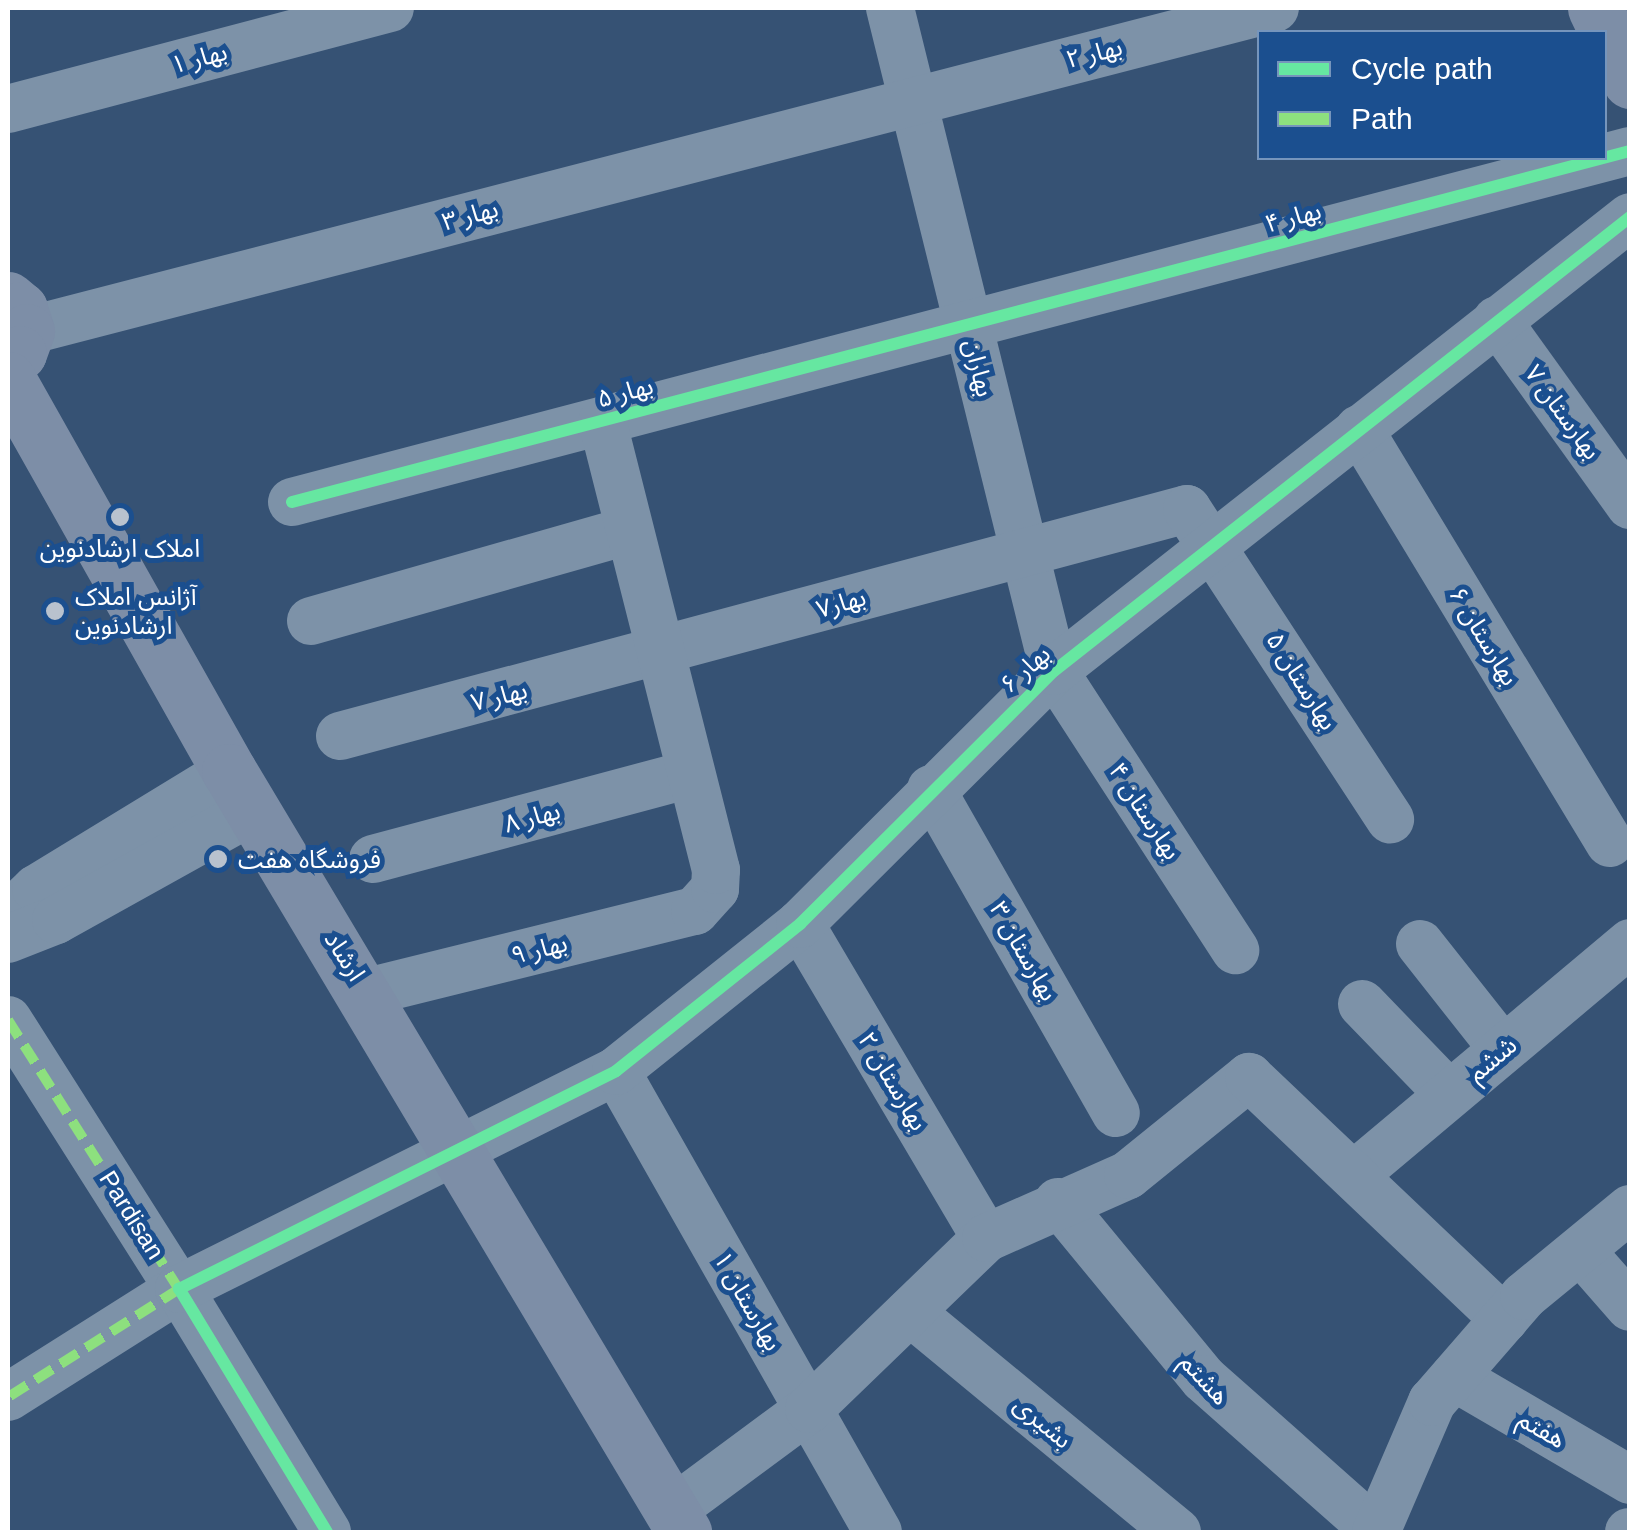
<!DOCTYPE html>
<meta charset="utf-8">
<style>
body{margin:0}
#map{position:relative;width:1637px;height:1540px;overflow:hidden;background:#365274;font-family:Helvetica,"Noto Sans Arabic",sans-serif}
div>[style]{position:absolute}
.minor>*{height:48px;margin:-24px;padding:0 24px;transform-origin:24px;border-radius:24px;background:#7d92a8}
.major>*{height:55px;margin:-27.5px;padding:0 27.5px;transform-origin:27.5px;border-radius:27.5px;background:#7d8ea7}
.quiet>*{height:10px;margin-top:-5px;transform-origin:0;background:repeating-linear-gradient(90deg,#8de07e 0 20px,transparent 0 30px)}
.cycleway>*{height:12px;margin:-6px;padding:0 6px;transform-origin:6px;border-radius:6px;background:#66e7a1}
.dots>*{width:28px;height:28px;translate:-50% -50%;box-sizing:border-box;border:5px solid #1b4f8f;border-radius:50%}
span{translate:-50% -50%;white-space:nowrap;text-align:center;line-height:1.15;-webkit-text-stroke:10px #1b4f8f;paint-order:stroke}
.street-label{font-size:25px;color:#fff}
.poi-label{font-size:25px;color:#fff}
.left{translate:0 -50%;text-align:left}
.frame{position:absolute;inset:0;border:10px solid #fff;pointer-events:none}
.legend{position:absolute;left:1257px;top:30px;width:350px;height:130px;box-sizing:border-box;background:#1b4f8f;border:2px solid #7695bc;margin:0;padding:12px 18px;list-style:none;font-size:30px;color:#fff}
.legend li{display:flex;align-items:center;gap:20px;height:50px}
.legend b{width:50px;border:2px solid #7695bc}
</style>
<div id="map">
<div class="minor">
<i style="left:890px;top:8px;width:683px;rotate:76.11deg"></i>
<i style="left:1054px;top:671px;width:333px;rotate:57deg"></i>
<i style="left:8px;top:109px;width:395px;rotate:-14.8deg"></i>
<i style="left:1497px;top:320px;width:228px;rotate:54.3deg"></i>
<i style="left:27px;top:331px;width:1289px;rotate:-14.51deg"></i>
<i style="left:1359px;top:429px;width:484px;rotate:58.8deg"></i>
<i style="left:292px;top:502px;width:1383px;rotate:-14.7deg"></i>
<i style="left:311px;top:621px;width:329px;rotate:-15.9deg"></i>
<i style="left:340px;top:736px;width:877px;rotate:-15deg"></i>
<i style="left:1187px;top:509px;width:371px;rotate:56.8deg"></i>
<i style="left:931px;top:789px;width:373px;rotate:60.3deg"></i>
<i style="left:373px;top:859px;width:328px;rotate:-15deg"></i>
<i style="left:8px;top:916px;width:39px;rotate:-44deg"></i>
<i style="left:36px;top:889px;width:226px;rotate:-31.4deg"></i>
<i style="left:800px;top:924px;width:365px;rotate:59.4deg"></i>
<i style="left:8px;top:939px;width:52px;rotate:-21.6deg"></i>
<i style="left:56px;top:920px;width:227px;rotate:-29.1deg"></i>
<i style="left:1420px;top:944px;width:134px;rotate:51.7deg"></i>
<i style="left:367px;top:992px;width:338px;rotate:-13.9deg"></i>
<i style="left:695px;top:911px;width:30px;rotate:-48deg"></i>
<i style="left:715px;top:889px;width:19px;rotate:-87deg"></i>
<i style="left:716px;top:870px;width:463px;rotate:-104.2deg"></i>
<i style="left:1362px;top:1004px;width:125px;rotate:46deg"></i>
<i style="left:8px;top:1020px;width:319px;rotate:57.6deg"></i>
<i style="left:179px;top:1289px;width:202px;rotate:147.7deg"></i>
<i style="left:616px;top:1071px;width:530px;rotate:60.39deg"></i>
<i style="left:1354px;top:1175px;width:361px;rotate:-40deg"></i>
<i style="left:1058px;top:1202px;width:229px;rotate:50.5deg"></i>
<i style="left:1204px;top:1379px;width:230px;rotate:41.5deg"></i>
<i style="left:1581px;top:1251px;width:74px;rotate:48.8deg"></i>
<i style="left:910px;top:1312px;width:346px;rotate:39.5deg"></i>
<i style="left:1454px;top:1377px;width:204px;rotate:30.3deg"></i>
<i style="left:671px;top:1511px;width:172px;rotate:-36.5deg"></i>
<i style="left:809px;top:1409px;width:246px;rotate:-44deg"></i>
<i style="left:986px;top:1238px;width:155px;rotate:-23.9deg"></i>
<i style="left:1128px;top:1175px;width:156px;rotate:-39deg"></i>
<i style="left:1249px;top:1077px;width:352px;rotate:43.5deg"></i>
<i style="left:327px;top:1532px;width:285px;rotate:-121.3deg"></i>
<i style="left:179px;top:1289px;width:488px;rotate:-26.5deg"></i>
<i style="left:616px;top:1071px;width:236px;rotate:-38.6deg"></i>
<i style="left:800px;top:924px;width:359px;rotate:-44.9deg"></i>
<i style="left:1054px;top:671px;width:733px;rotate:-38.24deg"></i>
<i style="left:1376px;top:1532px;width:142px;rotate:-66.7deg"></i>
<i style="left:1432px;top:1402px;width:140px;rotate:-49deg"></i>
<i style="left:1524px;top:1296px;width:137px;rotate:-39.4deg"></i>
<i style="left:1629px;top:1532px;width:1px"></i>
</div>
<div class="major">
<i style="left:1595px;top:8px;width:81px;rotate:64.4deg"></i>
<i style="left:8px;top:299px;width:16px;rotate:40deg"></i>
<i style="left:20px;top:309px;width:23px;rotate:72deg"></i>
<i style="left:27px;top:331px;width:23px;rotate:110deg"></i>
<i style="left:19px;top:353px;width:14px;rotate:141deg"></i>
<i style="left:8px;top:379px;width:450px;rotate:60.6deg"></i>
<i style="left:229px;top:771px;width:887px;rotate:59.12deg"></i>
</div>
<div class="quiet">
<i style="left:8px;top:1020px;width:319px;rotate:57.6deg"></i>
<i style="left:179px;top:1289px;width:202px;rotate:147.7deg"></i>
</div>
<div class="cycleway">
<i style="left:292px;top:502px;width:1383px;rotate:-14.7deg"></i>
<i style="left:327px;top:1532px;width:285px;rotate:-121.3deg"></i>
<i style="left:179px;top:1289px;width:488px;rotate:-26.5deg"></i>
<i style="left:616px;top:1071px;width:236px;rotate:-38.6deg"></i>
<i style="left:800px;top:924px;width:359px;rotate:-44.9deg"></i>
<i style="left:1054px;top:671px;width:733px;rotate:-38.24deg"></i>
</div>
<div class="dots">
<i style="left:120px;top:517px;background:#b9c2ce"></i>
<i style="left:55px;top:611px;background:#b9c2ce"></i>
<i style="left:218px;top:859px;background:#b9c2ce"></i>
</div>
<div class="street-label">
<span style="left:1094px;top:53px;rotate:-14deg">بهار ۲</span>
<span style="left:199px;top:58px;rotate:-15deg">بهار ۱</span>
<span style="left:470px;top:215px;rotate:-15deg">بهار ۳</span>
<span style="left:1293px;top:217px;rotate:-15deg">بهار ۴</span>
<span style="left:979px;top:368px;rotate:76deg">بهاران</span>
<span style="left:625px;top:392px;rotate:-15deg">بهار ۵</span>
<span style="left:1563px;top:412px;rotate:54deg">بهارستان ۷</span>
<span style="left:841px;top:603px;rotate:-16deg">بهار۷</span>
<span style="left:1484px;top:636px;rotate:59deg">بهارستان ۶</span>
<span style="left:1025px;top:669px;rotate:-42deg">بهار ۶</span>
<span style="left:1302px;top:681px;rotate:58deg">بهارستان ۵</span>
<span style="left:499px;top:696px;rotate:-14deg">بهار ۷</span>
<span style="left:1145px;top:811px;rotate:57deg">بهارستان ۴</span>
<span style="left:532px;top:817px;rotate:-15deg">بهار ۸</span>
<span style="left:539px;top:949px;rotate:-14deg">بهار ۹</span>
<span style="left:1024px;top:951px;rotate:60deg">بهارستان ۳</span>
<span style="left:345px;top:956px;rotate:58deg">ارشاد</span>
<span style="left:1492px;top:1059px;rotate:-40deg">ششم</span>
<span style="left:893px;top:1081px;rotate:59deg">بهارستان ۲</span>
<span style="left:132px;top:1215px;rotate:58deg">Pardisan</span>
<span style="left:748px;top:1301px;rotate:60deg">بهارستان ۱</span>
<span style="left:1205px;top:1379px;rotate:47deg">هشتم</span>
<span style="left:1043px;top:1422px;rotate:40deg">بشیری</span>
<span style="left:1542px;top:1429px;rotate:30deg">هفتم</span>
</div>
<div class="poi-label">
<span style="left:120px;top:548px">املاک ارشادنوین</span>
<span class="left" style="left:75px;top:611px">آژانس املاک<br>ارشادنوین</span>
<span class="left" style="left:238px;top:859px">فروشگاه هفت</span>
</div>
<div class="frame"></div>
<ul class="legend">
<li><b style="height:12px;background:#66e7a1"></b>Cycle path</li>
<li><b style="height:12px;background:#8de07e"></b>Path</li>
</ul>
</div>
